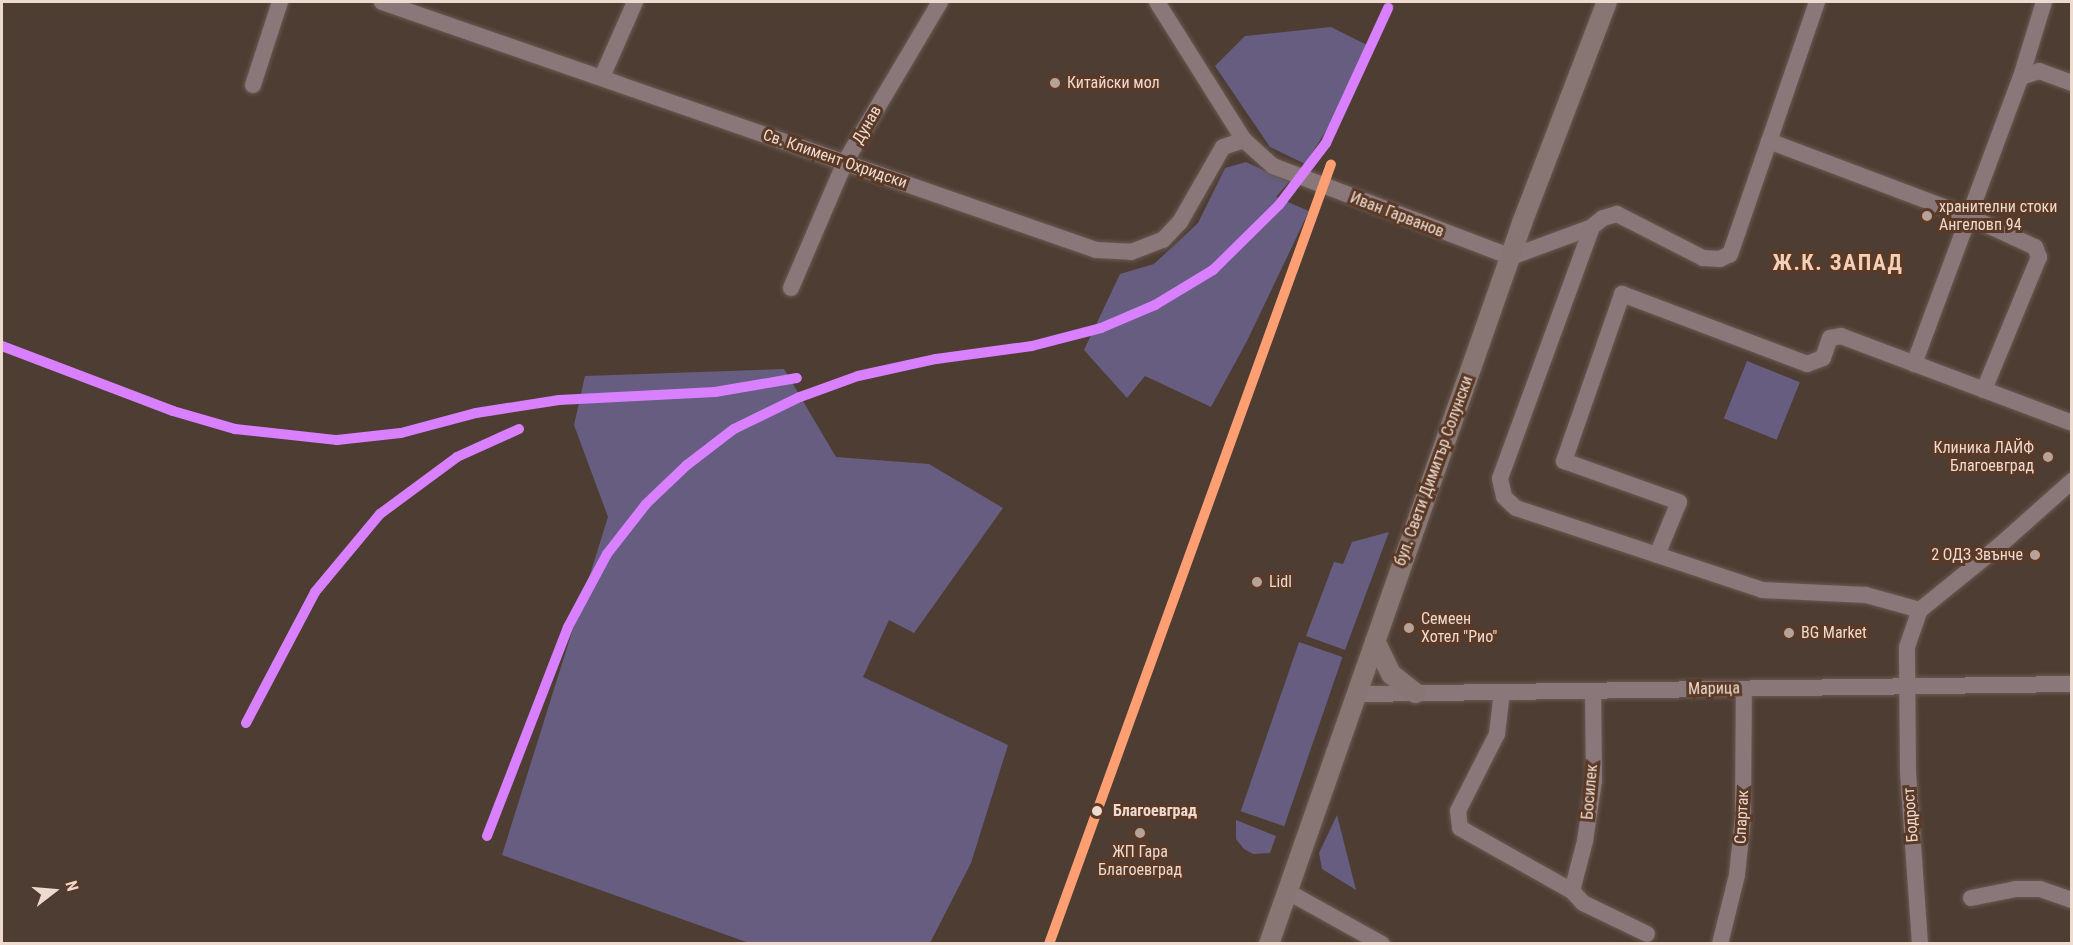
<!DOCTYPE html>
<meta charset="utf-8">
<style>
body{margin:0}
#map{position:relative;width:2073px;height:945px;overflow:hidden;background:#4e3d33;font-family:"Roboto Condensed",sans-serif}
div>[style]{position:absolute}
.green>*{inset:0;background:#665d81;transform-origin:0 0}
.roads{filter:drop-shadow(0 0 2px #685a51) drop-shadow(0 0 2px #685a51)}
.minor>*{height:16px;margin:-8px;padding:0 8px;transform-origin:8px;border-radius:8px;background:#89777a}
.major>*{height:20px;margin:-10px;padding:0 10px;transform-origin:10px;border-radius:10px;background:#887675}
.rail-1>*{height:10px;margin:-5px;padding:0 5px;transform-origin:5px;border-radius:5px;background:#d880ff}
.rail-2>*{height:10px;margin:-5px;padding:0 5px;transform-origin:5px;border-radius:5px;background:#fd9f72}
.dots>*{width:16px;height:16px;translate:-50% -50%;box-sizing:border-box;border:3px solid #5a3a27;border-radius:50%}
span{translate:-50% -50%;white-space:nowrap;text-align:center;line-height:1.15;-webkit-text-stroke:6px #5a3a27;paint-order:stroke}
.poi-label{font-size:16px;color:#eedace}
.left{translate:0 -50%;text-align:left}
.right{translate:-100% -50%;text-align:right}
.street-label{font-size:16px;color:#eedace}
.stop-label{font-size:16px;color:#eedace;font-weight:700}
.district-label{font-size:22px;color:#f6cfb7;font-weight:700;letter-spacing:1.5px}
.frame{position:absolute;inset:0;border:3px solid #eedace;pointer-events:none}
.north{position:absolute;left:24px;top:861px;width:60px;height:60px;-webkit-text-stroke:4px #5a3a27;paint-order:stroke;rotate:74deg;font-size:16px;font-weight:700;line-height:24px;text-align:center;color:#eedace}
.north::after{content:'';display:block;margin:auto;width:21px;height:27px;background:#eedace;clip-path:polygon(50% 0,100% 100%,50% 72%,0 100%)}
</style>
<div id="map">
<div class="green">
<i style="clip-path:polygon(1331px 27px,1369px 46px,1336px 115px,1305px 164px,1270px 147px,1215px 66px,1245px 36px)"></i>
<i style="clip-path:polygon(1246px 162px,1289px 182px,1276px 197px,1309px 211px,1247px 341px,1211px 407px,1145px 376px,1127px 398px,1084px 350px,1120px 274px,1154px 264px,1198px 223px,1225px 168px)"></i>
<i style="left:1747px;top:361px;width:57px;height:62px;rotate:22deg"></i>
<i style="clip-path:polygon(784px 369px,836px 457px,929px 464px,1003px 508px,914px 633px,889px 620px,863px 677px,1008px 745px,971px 863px,930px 943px,749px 943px,502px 855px,608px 517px,574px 425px,585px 376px)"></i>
<i style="clip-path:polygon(1389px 532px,1345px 650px,1306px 636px,1334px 562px,1343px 564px,1352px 542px)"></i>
<i style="left:1299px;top:642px;width:46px;height:179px;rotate:19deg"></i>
<i style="clip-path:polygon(1337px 815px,1356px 890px,1322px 869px,1319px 853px)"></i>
<i style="clip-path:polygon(1236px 820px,1276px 836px,1270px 853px,1253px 854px,1244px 849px,1236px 839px)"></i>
</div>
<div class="roads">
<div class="minor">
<i style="left:382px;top:2px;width:756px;rotate:19.15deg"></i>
<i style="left:1096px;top:250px;width:35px;rotate:3deg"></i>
<i style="left:1131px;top:252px;width:34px;rotate:-21deg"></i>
<i style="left:1163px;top:240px;width:25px;rotate:-47deg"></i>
<i style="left:1180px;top:222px;width:86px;rotate:-60.2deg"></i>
<i style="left:1223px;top:147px;width:22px;rotate:-18deg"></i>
<i style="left:1157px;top:2px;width:163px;rotate:57.8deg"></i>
<i style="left:1244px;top:140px;width:39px;rotate:42deg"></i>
<i style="left:1273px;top:166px;width:255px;rotate:20.9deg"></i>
<i style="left:1511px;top:257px;width:86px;rotate:-20.3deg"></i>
<i style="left:1817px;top:2px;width:267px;rotate:109deg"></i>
<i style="left:1730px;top:254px;width:11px;rotate:153deg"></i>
<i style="left:1720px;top:259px;width:17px;rotate:-177deg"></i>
<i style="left:1703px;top:258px;width:97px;rotate:-152.9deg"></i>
<i style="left:1617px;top:214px;width:15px;rotate:164deg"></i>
<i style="left:1603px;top:218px;width:14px;rotate:141deg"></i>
<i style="left:1592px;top:227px;width:268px;rotate:110.1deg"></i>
<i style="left:1500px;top:479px;width:18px;rotate:77deg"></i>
<i style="left:1504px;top:497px;width:16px;rotate:43deg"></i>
<i style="left:1516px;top:508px;width:259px;rotate:18.4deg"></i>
<i style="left:1762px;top:590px;width:104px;rotate:2.8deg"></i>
<i style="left:1866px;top:595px;width:56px;rotate:15.5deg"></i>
<i style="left:602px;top:77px;width:82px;rotate:-66.3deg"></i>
<i style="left:2021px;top:77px;width:78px;rotate:-73deg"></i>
<i style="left:253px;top:85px;width:87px;rotate:-72deg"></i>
<i style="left:1769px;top:141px;width:215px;rotate:20.7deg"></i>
<i style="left:1970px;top:217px;width:72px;rotate:24.8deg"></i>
<i style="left:2035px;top:247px;width:11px;rotate:68deg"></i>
<i style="left:2039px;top:257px;width:144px;rotate:112.5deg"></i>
<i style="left:791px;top:288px;width:137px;rotate:-66.8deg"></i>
<i style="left:845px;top:162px;width:186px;rotate:-59.3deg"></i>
<i style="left:1914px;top:364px;width:306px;rotate:-69.6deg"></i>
<i style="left:2021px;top:77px;width:19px;rotate:-18deg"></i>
<i style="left:2039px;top:71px;width:35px;rotate:20deg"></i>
<i style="left:1657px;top:555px;width:57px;rotate:-67.5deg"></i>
<i style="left:1679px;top:502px;width:122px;rotate:-160.4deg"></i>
<i style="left:1564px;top:461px;width:177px;rotate:-70.8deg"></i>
<i style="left:1622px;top:294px;width:198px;rotate:20.7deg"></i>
<i style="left:1807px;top:364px;width:17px;rotate:-21deg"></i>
<i style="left:1823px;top:358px;width:21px;rotate:-71deg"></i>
<i style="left:1830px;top:338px;width:11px;rotate:-10deg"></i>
<i style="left:1841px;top:336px;width:247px;rotate:20.6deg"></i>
<i style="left:1502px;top:692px;width:42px;rotate:96.8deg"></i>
<i style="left:1497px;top:734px;width:86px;rotate:116.9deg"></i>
<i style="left:1458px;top:811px;width:17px;rotate:83deg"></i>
<i style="left:1460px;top:828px;width:129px;rotate:29.4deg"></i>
<i style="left:1572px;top:891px;width:16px;rotate:47deg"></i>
<i style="left:1583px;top:903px;width:71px;rotate:25.8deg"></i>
<i style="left:1357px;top:694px;width:715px;rotate:-0.8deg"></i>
<i style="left:1572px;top:891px;width:52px;rotate:-75.4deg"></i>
<i style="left:1585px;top:841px;width:61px;rotate:-81.5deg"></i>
<i style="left:1594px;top:781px;width:90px;rotate:-90.6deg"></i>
<i style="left:1288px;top:892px;width:107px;rotate:29deg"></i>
<i style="left:1971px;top:898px;width:46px;rotate:-11.3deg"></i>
<i style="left:2016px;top:889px;width:24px"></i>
<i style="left:2040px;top:889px;width:34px;rotate:19deg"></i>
<i style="left:1720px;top:944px;width:71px;rotate:-76.2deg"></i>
<i style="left:1737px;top:875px;width:58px;rotate:-84.1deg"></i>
<i style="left:1743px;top:817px;width:128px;rotate:-89.6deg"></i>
<i style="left:1920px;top:944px;width:173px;rotate:-94deg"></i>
<i style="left:1908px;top:771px;width:124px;rotate:-90.5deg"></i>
<i style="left:1907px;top:647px;width:39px;rotate:-71deg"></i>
<i style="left:1920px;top:610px;width:102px;rotate:-39deg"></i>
<i style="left:1999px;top:546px;width:98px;rotate:-41.7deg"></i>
</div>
<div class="major">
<i style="left:1375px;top:641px;width:37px;rotate:64deg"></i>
<i style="left:1391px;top:674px;width:31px;rotate:38deg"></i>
<i style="left:1269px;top:944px;width:764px;rotate:-70.66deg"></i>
<i style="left:1522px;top:223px;width:237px;rotate:-69deg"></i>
</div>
</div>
<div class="rail-1">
<i style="left:2px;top:346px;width:183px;rotate:20.8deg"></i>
<i style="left:173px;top:411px;width:65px;rotate:16.2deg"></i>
<i style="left:235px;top:429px;width:103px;rotate:6.2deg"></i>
<i style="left:337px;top:440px;width:64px;rotate:-6.2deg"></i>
<i style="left:401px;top:433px;width:78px;rotate:-14.9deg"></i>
<i style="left:476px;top:413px;width:84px;rotate:-8.9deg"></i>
<i style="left:559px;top:400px;width:156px;rotate:-2.9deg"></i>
<i style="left:715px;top:392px;width:83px;rotate:-9.7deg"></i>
<i style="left:246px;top:723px;width:148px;rotate:-62.2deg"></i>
<i style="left:315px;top:592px;width:102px;rotate:-50.2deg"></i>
<i style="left:380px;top:514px;width:96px;rotate:-36.5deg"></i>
<i style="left:457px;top:457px;width:68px;rotate:-24.3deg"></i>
<i style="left:487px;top:836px;width:224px;rotate:-68.8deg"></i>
<i style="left:568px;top:627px;width:83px;rotate:-61.9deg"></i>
<i style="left:607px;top:554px;width:63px;rotate:-52deg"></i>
<i style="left:646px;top:504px;width:57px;rotate:-43.6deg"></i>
<i style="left:687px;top:465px;width:59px;rotate:-37.5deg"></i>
<i style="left:734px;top:429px;width:73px;rotate:-25.9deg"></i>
<i style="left:800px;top:397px;width:62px;rotate:-19.9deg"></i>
<i style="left:858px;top:376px;width:80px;rotate:-12.3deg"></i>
<i style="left:936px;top:359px;width:97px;rotate:-7.7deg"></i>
<i style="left:1032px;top:346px;width:71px;rotate:-14.6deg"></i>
<i style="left:1101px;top:328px;width:59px;rotate:-23.1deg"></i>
<i style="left:1155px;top:305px;width:68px;rotate:-31.1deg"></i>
<i style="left:1213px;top:270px;width:93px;rotate:-44.6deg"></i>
<i style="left:1279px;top:205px;width:78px;rotate:-52.8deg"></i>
<i style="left:1326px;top:143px;width:149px;rotate:-65.3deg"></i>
</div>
<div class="rail-2">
<i style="left:1049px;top:944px;width:829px;rotate:-70.12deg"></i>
</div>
<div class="dots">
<i style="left:1055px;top:83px;background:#b6a398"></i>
<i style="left:1927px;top:216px;background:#b6a398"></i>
<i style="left:2048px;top:457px;background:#b6a398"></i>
<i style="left:2035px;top:555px;background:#b6a398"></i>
<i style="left:1257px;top:582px;background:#b6a398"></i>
<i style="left:1409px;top:628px;background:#b6a398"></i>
<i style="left:1789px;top:633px;background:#b6a398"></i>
<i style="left:1097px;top:811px;background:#eedace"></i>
<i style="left:1140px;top:833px;background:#b6a398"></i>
</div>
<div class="poi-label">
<span class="left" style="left:1067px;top:83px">Китайски мол</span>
<span class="left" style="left:1939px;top:216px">хранителни стоки<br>Ангеловп 94</span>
<span class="right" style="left:2034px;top:457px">Клиника ЛАЙФ<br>Благоевград</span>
<span class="right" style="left:2023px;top:555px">2 ОДЗ Звънче</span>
<span class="left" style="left:1269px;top:582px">Lidl</span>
<span class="left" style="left:1421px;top:628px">Семеен<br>Хотел "Рио"</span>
<span class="left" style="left:1801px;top:633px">BG Market</span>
<span style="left:1140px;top:861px">ЖП Гара<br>Благоевград</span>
</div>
<div class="street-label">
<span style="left:867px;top:125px;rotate:-60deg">Дунав</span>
<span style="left:835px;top:159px;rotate:19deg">Св. Климент Охридски</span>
<span style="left:1397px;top:215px;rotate:21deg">Иван Гарванов</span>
<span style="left:1434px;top:471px;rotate:-70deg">бул. Свети Димитър Солунски</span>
<span style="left:1714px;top:689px;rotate:-1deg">Марица</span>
<span style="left:1590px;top:792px;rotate:-85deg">Босилек</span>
<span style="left:1911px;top:815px;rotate:-94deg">Бодрост</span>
<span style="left:1742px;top:817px;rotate:-87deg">Спартак</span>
</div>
<div class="stop-label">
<span class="left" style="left:1113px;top:811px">Благоевград</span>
</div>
<div class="district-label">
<span style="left:1838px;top:263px">Ж.К. ЗАПАД</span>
</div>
<div class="frame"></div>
<div class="north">N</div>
</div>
